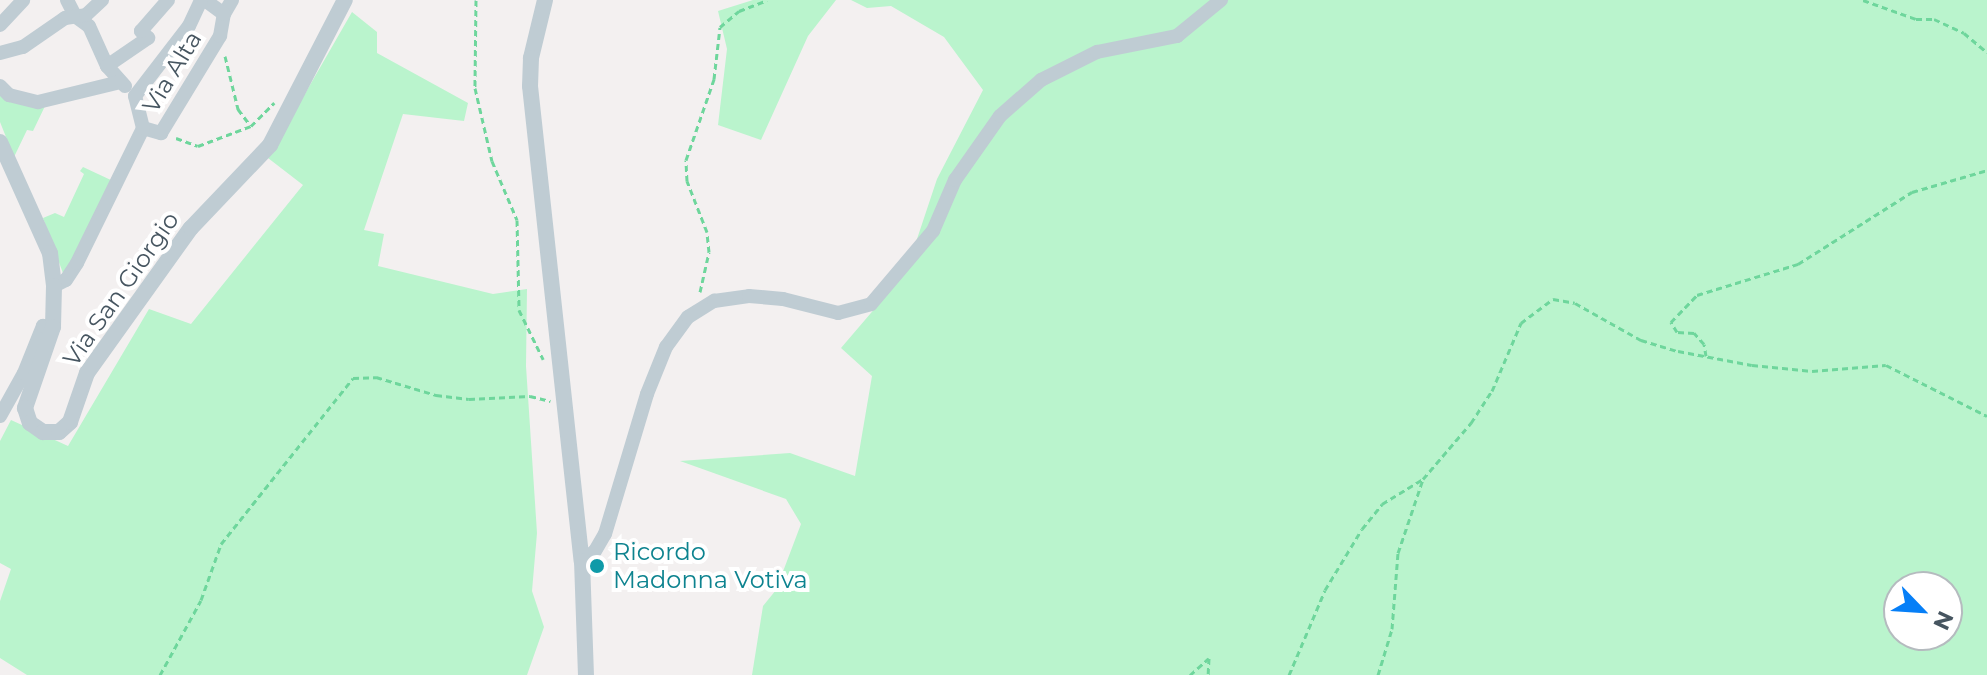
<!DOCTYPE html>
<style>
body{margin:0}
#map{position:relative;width:1987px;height:675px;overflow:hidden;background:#f3f0f0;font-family:Montserrat,sans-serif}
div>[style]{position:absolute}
.green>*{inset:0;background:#baf4cd}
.path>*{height:3px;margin-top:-1.5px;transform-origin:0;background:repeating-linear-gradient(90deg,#6ed69c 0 6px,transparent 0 10px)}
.minor>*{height:14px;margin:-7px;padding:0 7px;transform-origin:7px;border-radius:7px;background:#bfccd3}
.tertiary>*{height:16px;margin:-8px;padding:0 8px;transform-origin:8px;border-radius:8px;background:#bfccd3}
.dots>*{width:22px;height:22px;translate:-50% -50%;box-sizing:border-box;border:4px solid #fff;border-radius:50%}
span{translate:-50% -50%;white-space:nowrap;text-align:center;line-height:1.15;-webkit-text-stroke:8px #fff;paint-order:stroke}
.street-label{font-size:24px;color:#465560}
.culture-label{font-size:24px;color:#0d838f}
.left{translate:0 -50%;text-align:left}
.north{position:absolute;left:1883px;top:571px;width:80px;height:80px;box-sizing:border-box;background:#fff;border:2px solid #b5bbbf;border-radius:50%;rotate:115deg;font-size:22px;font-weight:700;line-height:32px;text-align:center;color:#465560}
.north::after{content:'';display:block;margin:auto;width:28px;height:36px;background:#067ff7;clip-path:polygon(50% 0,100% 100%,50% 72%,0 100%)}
</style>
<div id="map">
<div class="green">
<i style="clip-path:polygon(753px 0,836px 0,808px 36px,761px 140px,718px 125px,727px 49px,718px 11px)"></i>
<i style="clip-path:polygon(evenodd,851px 0,1987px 0,1987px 675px,752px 675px,763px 606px,776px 590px,801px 524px,786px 499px,680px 461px,790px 453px,855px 476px,872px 376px,841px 348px,906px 272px,937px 179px,983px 90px,944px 37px,891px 6px,867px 8px,851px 0,1899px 587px,1947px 587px,1947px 635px,1899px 635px,1899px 587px)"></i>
<i style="clip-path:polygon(352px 12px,377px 32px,377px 53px,468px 103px,464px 121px,403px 114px,364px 230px,384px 234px,378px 266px,493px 294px,527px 289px,526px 366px,537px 533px,532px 591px,544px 627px,527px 675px,27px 675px,0 658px,0 601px,11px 569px,0 563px,0 441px,11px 420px,68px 446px,149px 309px,191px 324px,303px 185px,268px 158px)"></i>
<i style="clip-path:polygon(0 91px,46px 104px,33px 131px,27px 130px,14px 157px,0 122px)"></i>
<i style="clip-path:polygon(83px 167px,113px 181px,64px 276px,43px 218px,55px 213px,64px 217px,84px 174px,80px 171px)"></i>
</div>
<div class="path">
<i style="left:476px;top:0;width:88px;rotate:90.7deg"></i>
<i style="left:475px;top:88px;width:75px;rotate:76.9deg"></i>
<i style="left:492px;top:161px;width:64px;rotate:67deg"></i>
<i style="left:517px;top:220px;width:90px;rotate:88.7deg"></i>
<i style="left:519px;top:310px;width:55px;rotate:63.9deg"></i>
<i style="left:1863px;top:0;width:56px;rotate:19.7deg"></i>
<i style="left:1916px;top:19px;width:18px"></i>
<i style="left:1934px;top:19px;width:33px;rotate:25deg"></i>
<i style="left:1964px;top:33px;width:30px;rotate:40deg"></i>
<i style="left:225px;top:56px;width:55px;rotate:76.2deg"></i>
<i style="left:238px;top:109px;width:21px;rotate:53deg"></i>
<i style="left:176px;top:138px;width:23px;rotate:20deg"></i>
<i style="left:198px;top:146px;width:57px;rotate:-20.7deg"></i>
<i style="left:251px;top:126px;width:33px;rotate:-45deg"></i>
<i style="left:700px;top:292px;width:41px;rotate:-77.3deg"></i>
<i style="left:709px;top:252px;width:20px;rotate:-96deg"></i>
<i style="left:707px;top:232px;width:55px;rotate:-111.4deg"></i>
<i style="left:687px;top:181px;width:21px;rotate:-93deg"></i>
<i style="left:686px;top:160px;width:86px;rotate:-70.9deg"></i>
<i style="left:714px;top:79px;width:52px;rotate:-83.4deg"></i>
<i style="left:720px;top:27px;width:25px;rotate:-40deg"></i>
<i style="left:739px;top:11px;width:30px;rotate:-21deg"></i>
<i style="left:1706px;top:356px;width:12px;rotate:-99deg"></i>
<i style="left:1704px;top:344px;width:15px;rotate:-132deg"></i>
<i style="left:1694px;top:333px;width:17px;rotate:-177deg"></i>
<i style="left:1677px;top:332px;width:12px;rotate:-121deg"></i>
<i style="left:1671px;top:322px;width:37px;rotate:-46deg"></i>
<i style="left:1697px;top:295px;width:106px;rotate:-17.1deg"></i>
<i style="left:1798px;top:264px;width:135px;rotate:-32.3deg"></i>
<i style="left:1912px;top:192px;width:78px;rotate:-16.3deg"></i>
<i style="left:160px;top:675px;width:85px;rotate:-61.3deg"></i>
<i style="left:201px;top:600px;width:59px;rotate:-70.3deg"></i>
<i style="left:221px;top:544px;width:212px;rotate:-51.5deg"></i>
<i style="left:353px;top:378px;width:23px;rotate:-2deg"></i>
<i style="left:376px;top:377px;width:63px;rotate:16.7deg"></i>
<i style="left:436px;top:395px;width:33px;rotate:7deg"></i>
<i style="left:469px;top:399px;width:61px;rotate:-2.8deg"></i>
<i style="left:530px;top:396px;width:21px;rotate:14deg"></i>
<i style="left:1190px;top:675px;width:25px;rotate:-42deg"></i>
<i style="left:1209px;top:658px;width:17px;rotate:93deg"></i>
<i style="left:1289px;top:675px;width:92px;rotate:-67deg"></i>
<i style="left:1325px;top:590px;width:71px;rotate:-58.8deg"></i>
<i style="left:1362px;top:529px;width:32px;rotate:-51deg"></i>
<i style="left:1382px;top:504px;width:48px;rotate:-31.4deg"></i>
<i style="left:1423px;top:479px;width:74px;rotate:-49.4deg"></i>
<i style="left:1471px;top:423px;width:38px;rotate:-57deg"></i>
<i style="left:1492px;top:391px;width:74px;rotate:-66.9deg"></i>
<i style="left:1521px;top:323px;width:40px;rotate:-37deg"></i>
<i style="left:1553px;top:299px;width:22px;rotate:10deg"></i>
<i style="left:1575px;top:303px;width:76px;rotate:29.3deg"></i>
<i style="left:1641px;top:340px;width:39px;rotate:17deg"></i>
<i style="left:1678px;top:351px;width:75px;rotate:10.7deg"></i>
<i style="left:1752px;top:365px;width:60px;rotate:5.7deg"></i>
<i style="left:1812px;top:371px;width:74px;rotate:-4.6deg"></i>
<i style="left:1886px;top:365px;width:113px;rotate:26.8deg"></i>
<i style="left:1378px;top:675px;width:48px;rotate:-73.1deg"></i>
<i style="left:1392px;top:629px;width:76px;rotate:-85.5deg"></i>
<i style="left:1398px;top:553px;width:78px;rotate:-71.3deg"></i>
</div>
<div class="minor">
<i style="left:67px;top:0;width:18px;rotate:63deg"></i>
<i style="left:224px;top:14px;width:16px;rotate:-60deg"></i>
<i style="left:75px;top:16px;width:17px;rotate:36deg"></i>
<i style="left:89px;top:26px;width:44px;rotate:65.8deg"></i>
<i style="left:107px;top:66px;width:27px;rotate:48deg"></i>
<i style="left:0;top:25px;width:34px;rotate:-47deg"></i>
<i style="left:0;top:53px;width:24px;rotate:-15deg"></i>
<i style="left:23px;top:47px;width:51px;rotate:-34.6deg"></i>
<i style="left:65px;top:18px;width:21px;rotate:-8deg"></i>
<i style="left:86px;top:15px;width:22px;rotate:-43deg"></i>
<i style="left:107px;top:66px;width:50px;rotate:-34.3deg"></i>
<i style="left:148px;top:38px;width:10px;rotate:-135deg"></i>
<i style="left:141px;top:31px;width:41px;rotate:-48.9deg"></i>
<i style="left:0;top:86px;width:13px;rotate:45deg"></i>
<i style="left:9px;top:95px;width:30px;rotate:14deg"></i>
<i style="left:38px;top:102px;width:84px;rotate:-13.7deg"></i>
<i style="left:143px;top:128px;width:19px;rotate:16deg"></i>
<i style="left:161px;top:133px;width:114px;rotate:-58.7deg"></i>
<i style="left:220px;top:36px;width:22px;rotate:-80deg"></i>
<i style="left:224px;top:14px;width:24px;rotate:-144deg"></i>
<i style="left:54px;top:286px;width:13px;rotate:-27deg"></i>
<i style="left:66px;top:280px;width:20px;rotate:-57deg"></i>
<i style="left:77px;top:263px;width:150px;rotate:-63.9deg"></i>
<i style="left:143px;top:128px;width:33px;rotate:-104deg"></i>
<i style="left:135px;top:96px;width:88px;rotate:-52.4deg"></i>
<i style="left:189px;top:26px;width:29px;rotate:-65deg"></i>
<i style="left:0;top:416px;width:49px;rotate:-60.8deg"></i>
<i style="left:24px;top:373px;width:51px;rotate:-68deg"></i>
<i style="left:43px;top:326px;width:10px;rotate:6deg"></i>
<i style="left:582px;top:561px;width:16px;rotate:-38deg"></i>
<i style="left:595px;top:551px;width:20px;rotate:-60deg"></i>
<i style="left:605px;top:534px;width:146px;rotate:-73.3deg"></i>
<i style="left:647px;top:394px;width:51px;rotate:-68deg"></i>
<i style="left:666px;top:347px;width:37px;rotate:-54deg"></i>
<i style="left:688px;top:317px;width:31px;rotate:-32deg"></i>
<i style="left:714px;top:301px;width:35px;rotate:-8deg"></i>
<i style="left:749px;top:296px;width:34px;rotate:5deg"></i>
<i style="left:783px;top:299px;width:57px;rotate:14.3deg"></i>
<i style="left:838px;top:313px;width:34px;rotate:-15deg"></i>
<i style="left:871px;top:304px;width:96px;rotate:-49.7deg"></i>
<i style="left:933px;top:231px;width:56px;rotate:-66.7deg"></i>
<i style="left:955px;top:180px;width:78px;rotate:-54.9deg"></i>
<i style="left:1000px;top:116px;width:55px;rotate:-41.3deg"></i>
<i style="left:1041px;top:80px;width:63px;rotate:-26.6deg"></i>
<i style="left:1097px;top:52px;width:82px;rotate:-11.3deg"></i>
<i style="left:1177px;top:36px;width:57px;rotate:-39.3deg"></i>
</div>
<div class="tertiary">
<i style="left:545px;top:0;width:60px;rotate:103.6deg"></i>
<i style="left:531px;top:58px;width:28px;rotate:92deg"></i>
<i style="left:530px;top:86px;width:478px;rotate:83.8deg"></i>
<i style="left:582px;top:561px;width:114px;rotate:88deg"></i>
<i style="left:0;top:142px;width:122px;rotate:65.8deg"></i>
<i style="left:50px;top:253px;width:33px;rotate:83deg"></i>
<i style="left:54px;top:286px;width:41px;rotate:91.4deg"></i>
<i style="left:53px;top:327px;width:86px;rotate:109.1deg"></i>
<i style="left:25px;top:408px;width:16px;rotate:72deg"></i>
<i style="left:30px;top:423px;width:16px;rotate:35deg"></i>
<i style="left:43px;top:432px;width:16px"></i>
<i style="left:59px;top:432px;width:15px;rotate:-42deg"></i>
<i style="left:70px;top:422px;width:52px;rotate:-70.9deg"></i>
<i style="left:87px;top:373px;width:178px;rotate:-54.4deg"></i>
<i style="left:191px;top:228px;width:115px;rotate:-46.4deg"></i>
<i style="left:270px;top:145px;width:163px;rotate:-62.7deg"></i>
</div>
<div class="dots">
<i style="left:597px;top:566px;background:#0f9aa8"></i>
</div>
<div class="street-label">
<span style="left:172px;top:72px;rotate:-59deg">Via Alta</span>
<span style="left:121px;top:289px;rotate:-55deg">Via San Giorgio</span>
</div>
<div class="culture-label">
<span class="left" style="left:613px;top:566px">Ricordo<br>Madonna Votiva</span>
</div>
<div class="north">N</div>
</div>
